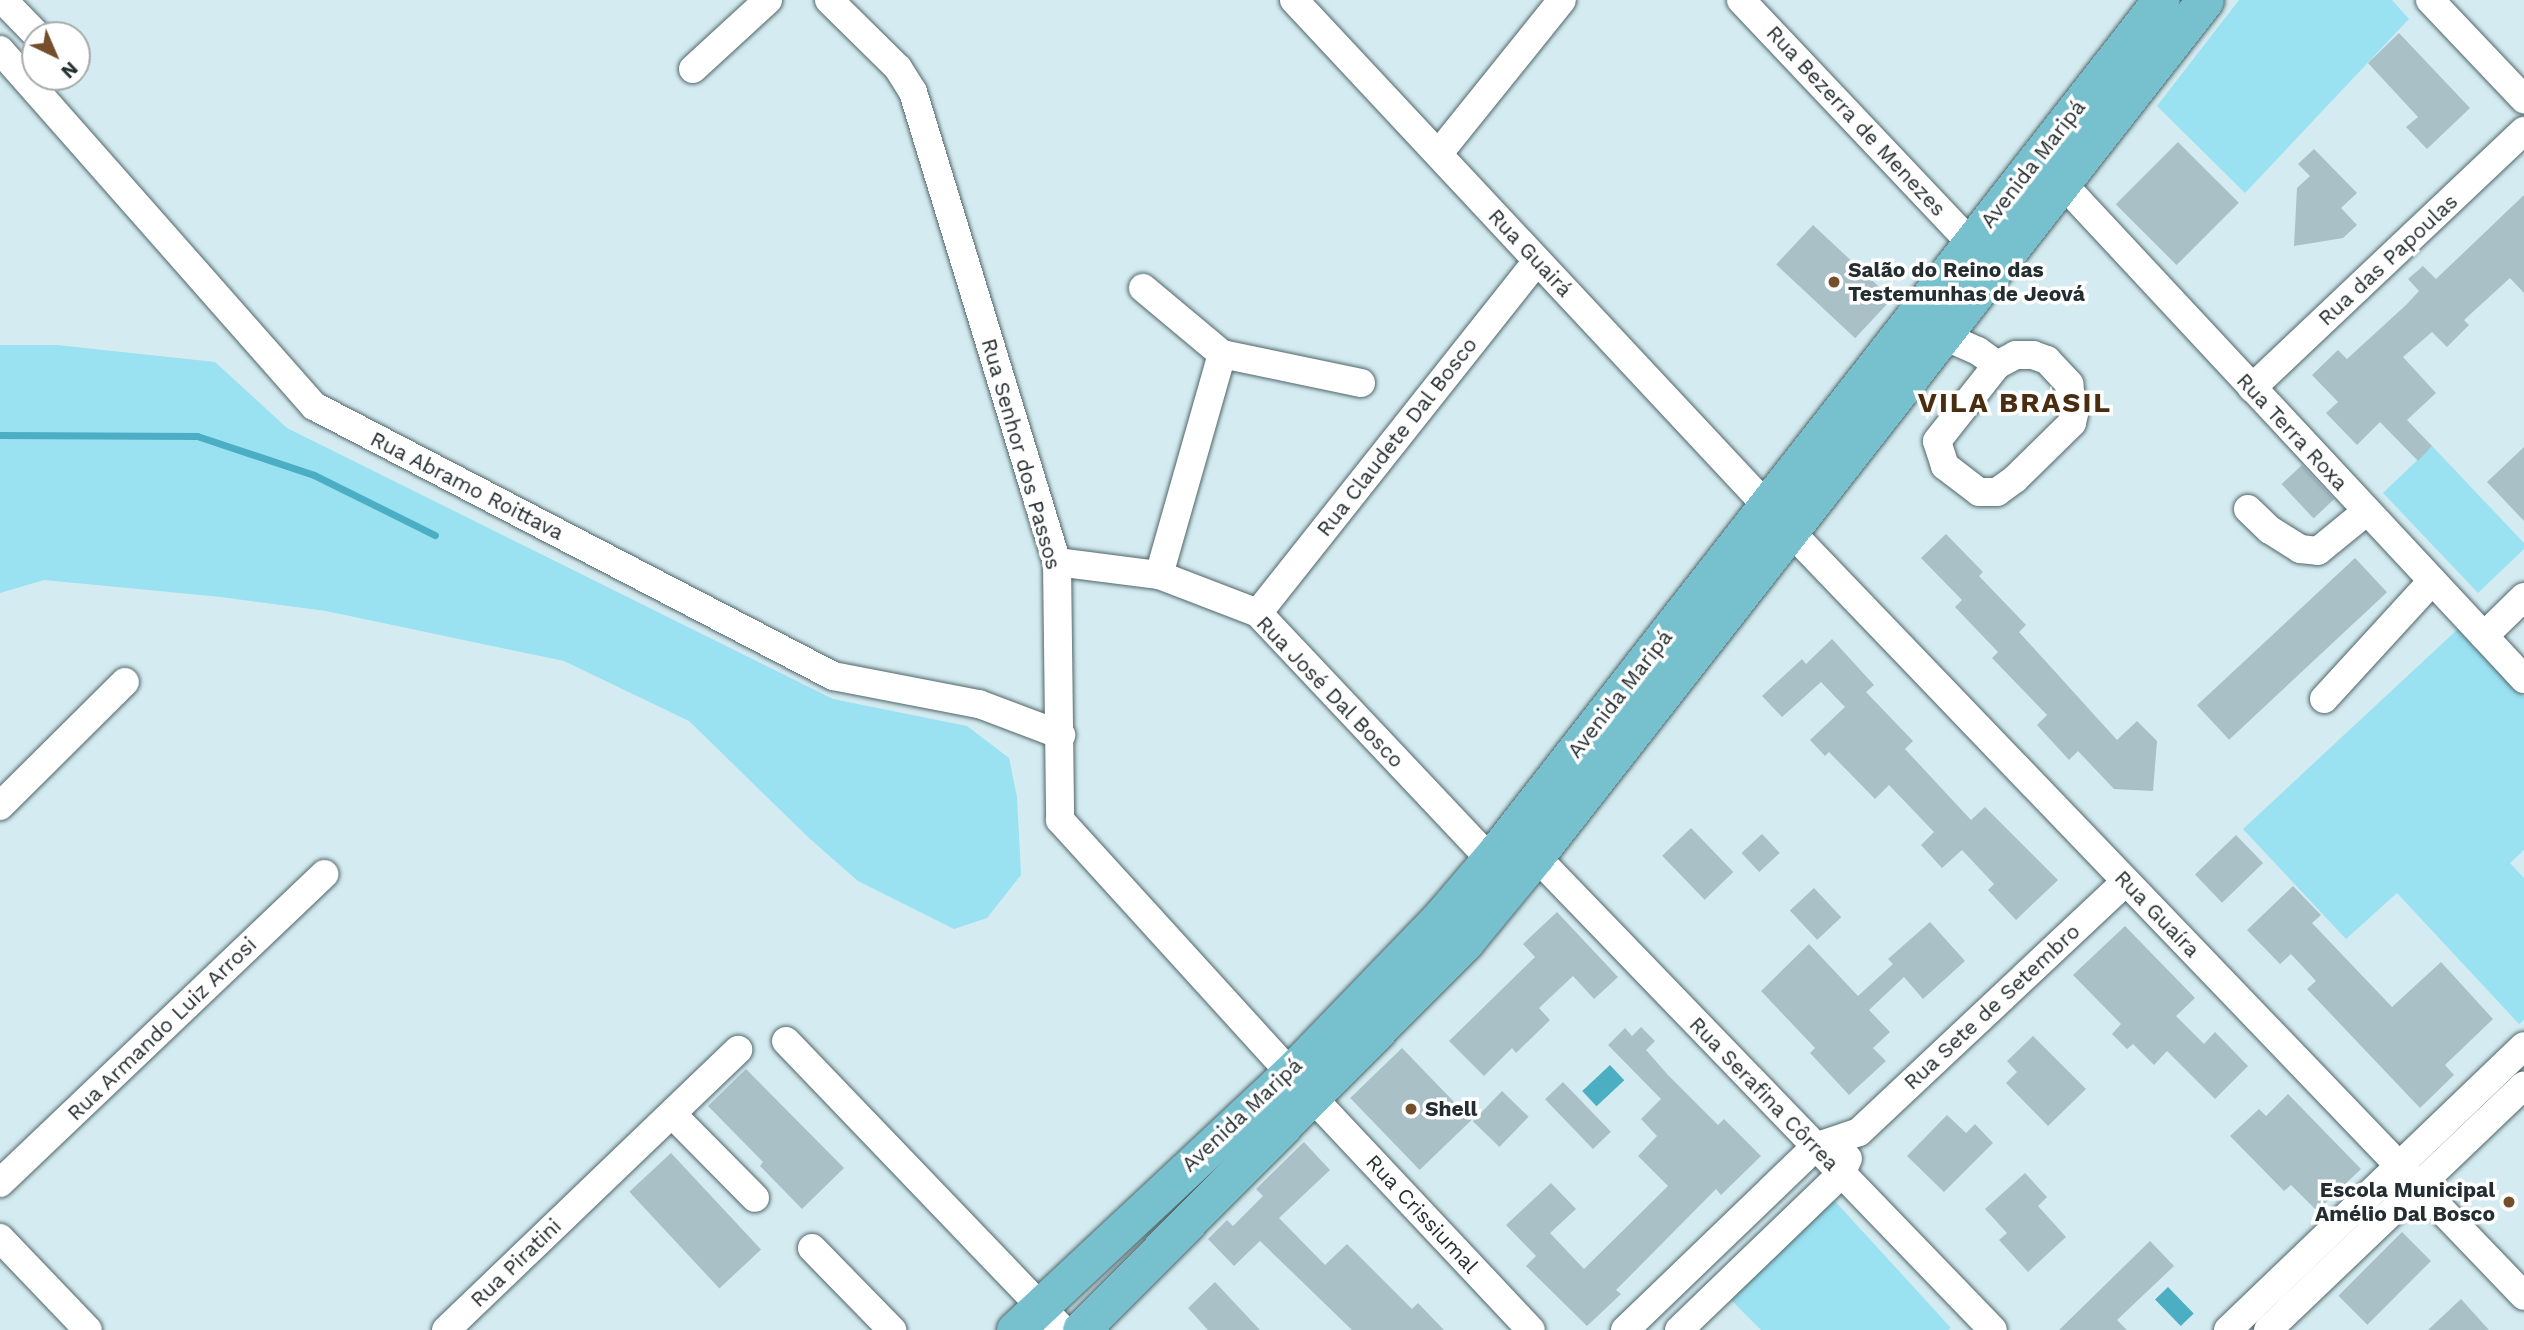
<!DOCTYPE html>
<meta charset="utf-8">
<style>
body{margin:0}
#map{position:relative;width:2524px;height:1330px;overflow:hidden;background:#d4ecf1;font-family:"Work Sans",sans-serif}
div>[style]{position:absolute}
.green>*{inset:0;background:#9ae1f1}
.water>*{inset:0;background:#4baec2;transform-origin:0 0}
.stream>*{height:7px;margin:-3.5px;padding:0 3.5px;transform-origin:3.5px;border-radius:3.5px;background:#4baec2}
.building>*{inset:0;background:#a9c0c6;transform-origin:0 0}
.roads{filter:drop-shadow(0 0 2px #506569) drop-shadow(0 0 2px #506569)}
.minor>*{height:28px;margin:-14px;padding:0 14px;transform-origin:14px;border-radius:14px;background:#fff}
.major>*{height:37px;margin:-18.5px;padding:0 18.5px;transform-origin:18.5px;border-radius:18.5px;background:#77c0cd}
.dots>*{width:19px;height:19px;translate:-50% -50%;box-sizing:border-box;border:4px solid #fff;border-radius:50%}
span{translate:-50% -50%;white-space:nowrap;text-align:center;line-height:1.15;-webkit-text-stroke:7px #fff;paint-order:stroke}
.street-label{font-size:21px;color:#242d2f}
.poi-label{font-size:21px;color:#242d2f;font-weight:700}
.left{translate:0 -50%;text-align:left}
.right{translate:-100% -50%;text-align:right}
.district-label{font-size:28px;color:#4a2d0f;font-weight:700;letter-spacing:2px}
.north{position:absolute;left:21px;top:21px;width:70px;height:70px;box-sizing:border-box;background:#fff;border:2px solid #a7abac;border-radius:50%;rotate:136deg;font-size:19px;font-weight:700;line-height:28px;text-align:center;color:#242d2f}
.north::after{content:'';display:block;margin:auto;width:24px;height:32px;background:#754f2b;clip-path:polygon(50% 0,100% 100%,50% 72%,0 100%)}
</style>
<div id="map">
<div class="green">
<i style="clip-path:polygon(2239px 0,2392px 0,2409px 19px,2245px 193px,2157px 106px)"></i>
<i style="clip-path:polygon(0 345px,57px 345px,215px 362px,287px 428px,833px 699px,967px 726px,1009px 758px,1017px 797px,1021px 875px,987px 918px,954px 929px,858px 881px,809px 838px,689px 721px,564px 661px,326px 611px,221px 597px,44px 580px,0 593px)"></i>
<i style="clip-path:polygon(2432px 446px,2524px 543px,2524px 549px,2478px 593px,2383px 493px)"></i>
<i style="clip-path:polygon(2459px 628px,2524px 697px,2524px 850px,2510px 863px,2524px 878px,2524px 1020px,2519px 1024px,2397px 893px,2346px 939px,2243px 829px)"></i>
<i style="clip-path:polygon(1833px 1199px,1951px 1328px,1948px 1330px,1761px 1330px,1728px 1297px)"></i>
</div>
<div class="water">
<i style="left:1610px;top:1065px;width:21px;height:38px;rotate:47deg"></i>
<i style="left:2168px;top:1287px;width:37px;height:18px;rotate:46deg"></i>
</div>
<div class="stream">
<i style="left:0;top:435px;width:197px;rotate:0.3deg"></i>
<i style="left:197px;top:436px;width:123px;rotate:18.4deg"></i>
<i style="left:314px;top:475px;width:135px;rotate:26.4deg"></i>
</div>
<div class="building">
<i style="clip-path:polygon(2399px 33px,2470px 108px,2427px 149px,2406px 127px,2418px 117px,2368px 63px)"></i>
<i style="left:2178px;top:142px;width:86px;height:88px;rotate:45deg"></i>
<i style="clip-path:polygon(2314px 149px,2357px 193px,2341px 208px,2357px 225px,2343px 238px,2294px 246px,2297px 188px,2310px 176px,2298px 164px)"></i>
<i style="clip-path:polygon(2524px 195px,2524px 293px,2510px 278px,2464px 320px,2469px 325px,2447px 347px,2432px 332px,2403px 357px,2436px 393px,2407px 420px,2432px 446px,2418px 461px,2380px 422px,2357px 445px,2326px 413px,2338px 402px,2312px 375px,2338px 350px,2347px 359px,2406px 305px,2419px 291px,2408px 279px,2423px 266px,2436px 279px)"></i>
<i style="left:1813px;top:225px;width:108px;height:54px;rotate:43deg"></i>
<i style="clip-path:polygon(2524px 447px,2524px 521px,2487px 482px)"></i>
<i style="left:2302px;top:465px;width:47px;height:28px;rotate:47deg"></i>
<i style="clip-path:polygon(1946px 534px,1983px 572px,1979px 576px,2026px 625px,2019px 632px,2117px 740px,2137px 721px,2157px 741px,2153px 791px,2114px 789px,2078px 751px,2069px 760px,2037px 725px,2047px 715px,1992px 658px,1998px 652px,1955px 607px,1962px 600px,1921px 558px)"></i>
<i style="left:2355px;top:558px;width:47px;height:216px;rotate:47deg"></i>
<i style="clip-path:polygon(1832px 639px,1874px 685px,1866px 692px,1913px 741px,1905px 749px,1971px 820px,1985px 807px,2058px 880px,2016px 920px,1988px 890px,1994px 884px,1962px 850px,1942px 868px,1921px 845px,1934px 832px,1889px 785px,1875px 799px,1829px 752px,1825px 756px,1810px 740px,1845px 707px,1821px 682px,1782px 717px,1762px 696px,1802px 659px,1806px 664px)"></i>
<i style="left:1691px;top:828px;width:61px;height:40px;rotate:46deg"></i>
<i style="left:1762px;top:834px;width:26px;height:28px;rotate:47deg"></i>
<i style="left:2236px;top:835px;width:39px;height:57px;rotate:46deg"></i>
<i style="clip-path:polygon(2293px 886px,2321px 915px,2312px 923px,2392px 1007px,2441px 962px,2493px 1019px,2445px 1065px,2454px 1075px,2420px 1108px,2307px 989px,2316px 981px,2291px 954px,2280px 964px,2247px 930px)"></i>
<i style="left:1814px;top:888px;width:40px;height:33px;rotate:47deg"></i>
<i style="clip-path:polygon(1557px 912px,1618px 977px,1594px 999px,1573px 976px,1539px 1008px,1550px 1020px,1516px 1053px,1512px 1048px,1484px 1076px,1449px 1041px,1535px 957px,1523px 944px)"></i>
<i style="clip-path:polygon(1930px 922px,1965px 961px,1923px 999px,1904px 977px,1869px 1010px,1890px 1032px,1873px 1048px,1886px 1061px,1849px 1095px,1810px 1053px,1815px 1048px,1761px 991px,1809px 944px,1858px 996px,1893px 964px,1888px 959px)"></i>
<i style="clip-path:polygon(2125px 926px,2195px 998px,2176px 1016px,2204px 1044px,2215px 1032px,2248px 1066px,2215px 1099px,2167px 1051px,2154px 1065px,2133px 1044px,2127px 1049px,2112px 1034px,2121px 1024px,2073px 975px)"></i>
<i style="clip-path:polygon(1641px 1027px,1655px 1041px,1646px 1050px,1668px 1075px,1718px 1125px,1724px 1119px,1761px 1156px,1721px 1195px,1716px 1189px,1616px 1290px,1621px 1294px,1587px 1326px,1526px 1266px,1536px 1256px,1506px 1225px,1551px 1183px,1576px 1209px,1550px 1233px,1584px 1269px,1668px 1186px,1638px 1156px,1657px 1136px,1641px 1119px,1661px 1099px,1608px 1045px,1625px 1028px,1632px 1036px)"></i>
<i style="clip-path:polygon(2033px 1036px,2086px 1089px,2048px 1126px,2006px 1083px,2017px 1072px,2007px 1061px)"></i>
<i style="left:1402px;top:1048px;width:100px;height:72px;rotate:46deg"></i>
<i style="clip-path:polygon(746px 1069px,844px 1168px,802px 1209px,760px 1166px,763px 1162px,708px 1106px)"></i>
<i style="left:1563px;top:1082px;width:69px;height:25px;rotate:46deg"></i>
<i style="left:1502px;top:1091px;width:37px;height:42px;rotate:44deg"></i>
<i style="clip-path:polygon(2288px 1094px,2361px 1169px,2317px 1211px,2291px 1185px,2284px 1191px,2230px 1136px,2259px 1109px,2266px 1116px)"></i>
<i style="clip-path:polygon(1947px 1115px,1966px 1133px,1975px 1124px,1993px 1143px,1944px 1192px,1907px 1156px)"></i>
<i style="clip-path:polygon(1304px 1142px,1330px 1170px,1279px 1218px,1325px 1265px,1347px 1244px,1412px 1309px,1418px 1303px,1444px 1330px,1352px 1330px,1260px 1241px,1234px 1266px,1208px 1239px,1227px 1220px,1233px 1226px,1263px 1196px,1256px 1189px)"></i>
<i style="left:671px;top:1153px;width:132px;height:57px;rotate:47deg"></i>
<i style="clip-path:polygon(2025px 1173px,2047px 1197px,2038px 1206px,2066px 1237px,2028px 1272px,1999px 1240px,2007px 1233px,1985px 1209px)"></i>
<i style="left:2402px;top:1232px;width:41px;height:90px;rotate:45deg"></i>
<i style="clip-path:polygon(2150px 1241px,2174px 1266px,2117px 1320px,2127px 1330px,2059px 1330px)"></i>
<i style="clip-path:polygon(1215px 1282px,1260px 1330px,1208px 1330px,1188px 1308px)"></i>
<i style="clip-path:polygon(2461px 1299px,2489px 1330px,2428px 1330px)"></i>
</div>
<div class="roads">
<div class="minor">
<i style="left:3px;top:0;width:49px;rotate:45.8deg"></i>
<i style="left:829px;top:0;width:97px;rotate:44.6deg"></i>
<i style="left:898px;top:68px;width:28px;rotate:58deg"></i>
<i style="left:913px;top:92px;width:492px;rotate:73deg"></i>
<i style="left:1057px;top:562px;width:258px;rotate:89.3deg"></i>
<i style="left:1060px;top:820px;width:376px;rotate:47.7deg"></i>
<i style="left:1313px;top:1098px;width:318px;rotate:46.8deg"></i>
<i style="left:1294px;top:0;width:727px;rotate:46.95deg"></i>
<i style="left:1790px;top:531px;width:1060px;rotate:46.18deg"></i>
<i style="left:1741px;top:0;width:354px;rotate:46.6deg"></i>
<i style="left:2430px;top:0;width:137px;rotate:46.5deg"></i>
<i style="left:0;top:50px;width:475px;rotate:48.6deg"></i>
<i style="left:314px;top:406px;width:585px;rotate:27.48deg"></i>
<i style="left:833px;top:676px;width:149px;rotate:10.9deg"></i>
<i style="left:979px;top:704px;width:88px;rotate:20.7deg"></i>
<i style="left:693px;top:69px;width:102px;rotate:-42.6deg"></i>
<i style="left:1439px;top:153px;width:196px;rotate:-51.2deg"></i>
<i style="left:2062px;top:183px;width:678px;rotate:47.03deg"></i>
<i style="left:1143px;top:288px;width:103px;rotate:39.9deg"></i>
<i style="left:1944px;top:336px;width:37px;rotate:24deg"></i>
<i style="left:1978px;top:351px;width:24px;rotate:36deg"></i>
<i style="left:2016px;top:355px;width:17px"></i>
<i style="left:2033px;top:355px;width:15px;rotate:20deg"></i>
<i style="left:2047px;top:360px;width:33px;rotate:47deg"></i>
<i style="left:2069px;top:384px;width:30px;rotate:81deg"></i>
<i style="left:2074px;top:414px;width:9px;rotate:103deg"></i>
<i style="left:2072px;top:423px;width:80px;rotate:135.5deg"></i>
<i style="left:2015px;top:479px;width:22px;rotate:144deg"></i>
<i style="left:1997px;top:492px;width:18px;rotate:180deg"></i>
<i style="left:1979px;top:492px;width:43px;rotate:-142.6deg"></i>
<i style="left:1945px;top:466px;width:26px;rotate:-108deg"></i>
<i style="left:1937px;top:441px;width:97px;rotate:-51.7deg"></i>
<i style="left:1997px;top:365px;width:21px;rotate:-28deg"></i>
<i style="left:2252px;top:388px;width:374px;rotate:-43.4deg"></i>
<i style="left:2248px;top:509px;width:30px;rotate:44deg"></i>
<i style="left:2270px;top:530px;width:36px;rotate:32deg"></i>
<i style="left:2300px;top:549px;width:18px;rotate:6deg"></i>
<i style="left:2318px;top:551px;width:63px;rotate:-39.2deg"></i>
<i style="left:1057px;top:562px;width:103px;rotate:7.3deg"></i>
<i style="left:1159px;top:575px;width:106px;rotate:21deg"></i>
<i style="left:1258px;top:613px;width:338px;rotate:46.7deg"></i>
<i style="left:1159px;top:575px;width:230px;rotate:-74.1deg"></i>
<i style="left:1222px;top:354px;width:142px;rotate:11.8deg"></i>
<i style="left:1258px;top:613px;width:449px;rotate:-51.6deg"></i>
<i style="left:2484px;top:636px;width:56px;rotate:-44.3deg"></i>
<i style="left:2324px;top:699px;width:160px;rotate:-47.5deg"></i>
<i style="left:0;top:806px;width:176px;rotate:-44.8deg"></i>
<i style="left:1524px;top:844px;width:675px;rotate:46.02deg"></i>
<i style="left:786px;top:1041px;width:400px;rotate:46.2deg"></i>
<i style="left:672px;top:1114px;width:118px;rotate:45.3deg"></i>
<i style="left:0;top:1183px;width:448px;rotate:-43.6deg"></i>
<i style="left:0;top:1238px;width:127px;rotate:46.3deg"></i>
<i style="left:812px;top:1248px;width:115px;rotate:45.7deg"></i>
<i style="left:446px;top:1330px;width:405px;rotate:-43.8deg"></i>
<i style="left:1625px;top:1330px;width:264px;rotate:-43.9deg"></i>
<i style="left:1815px;top:1147px;width:46px;rotate:-18.8deg"></i>
<i style="left:1859px;top:1132px;width:366px;rotate:-43.2deg"></i>
<i style="left:1679px;top:1330px;width:225px;rotate:-43.9deg"></i>
<i style="left:1841px;top:1174px;width:17px;rotate:-66deg"></i>
<i style="left:2228px;top:1330px;width:410px;rotate:-43.8deg"></i>
<i style="left:2268px;top:1330px;width:354px;rotate:-43.7deg"></i>
</div>
<div class="major">
<i style="left:1015px;top:1330px;width:388px;rotate:-43.1deg"></i>
<i style="left:1298px;top:1065px;width:204px;rotate:-46deg"></i>
<i style="left:1440px;top:918px;width:88px;rotate:-49.6deg"></i>
<i style="left:1497px;top:851px;width:1079px;rotate:-52.04deg"></i>
<i style="left:1081px;top:1330px;width:547px;rotate:-45.3deg"></i>
<i style="left:1466px;top:941px;width:110px;rotate:-50.5deg"></i>
<i style="left:1536px;top:856px;width:1086px;rotate:-51.99deg"></i>
</div>
</div>
<div class="dots">
<i style="left:1834px;top:282px;background:#754f2b"></i>
<i style="left:1411px;top:1109px;background:#754f2b"></i>
<i style="left:2509px;top:1202px;background:#754f2b"></i>
</div>
<div class="street-label">
<span style="left:1856px;top:121px;rotate:47deg">Rua Bezerra de Menezes</span>
<span style="left:2033px;top:164px;rotate:-52deg">Avenida Maripá</span>
<span style="left:1530px;top:253px;rotate:47deg">Rua Guairá</span>
<span style="left:2388px;top:260px;rotate:-43deg">Rua das Papoulas</span>
<span style="left:2292px;top:432px;rotate:47deg">Rua Terra Roxa</span>
<span style="left:1397px;top:437px;rotate:-52deg">Rua Claudete Dal Bosco</span>
<span style="left:1021px;top:454px;rotate:74deg">Rua Senhor dos Passos</span>
<span style="left:467px;top:486px;rotate:27deg">Rua Abramo Roittava</span>
<span style="left:1330px;top:692px;rotate:46deg">Rua José Dal Bosco</span>
<span style="left:1620px;top:694px;rotate:-52deg">Avenida Maripá</span>
<span style="left:2157px;top:914px;rotate:46deg">Rua Guaíra</span>
<span style="left:1992px;top:1007px;rotate:-43deg">Rua Sete de Setembro</span>
<span style="left:162px;top:1029px;rotate:-44deg">Rua Armando Luiz Arrosi</span>
<span style="left:1764px;top:1094px;rotate:46deg">Rua Serafina Côrrea</span>
<span style="left:1242px;top:1115px;rotate:-43deg">Avenida Maripá</span>
<span style="left:1422px;top:1214px;rotate:47deg">Rua Crissiumal</span>
<span style="left:516px;top:1263px;rotate:-44deg">Rua Piratini</span>
</div>
<div class="poi-label">
<span class="left" style="left:1848px;top:282px">Salão do Reino das<br>Testemunhas de Jeová</span>
<span class="left" style="left:1425px;top:1109px">Shell</span>
<span class="right" style="left:2495px;top:1202px">Escola Municipal<br>Amélio Dal Bosco</span>
</div>
<div class="district-label">
<span style="left:2015px;top:403px">VILA BRASIL</span>
</div>
<div class="north">N</div>
</div>
